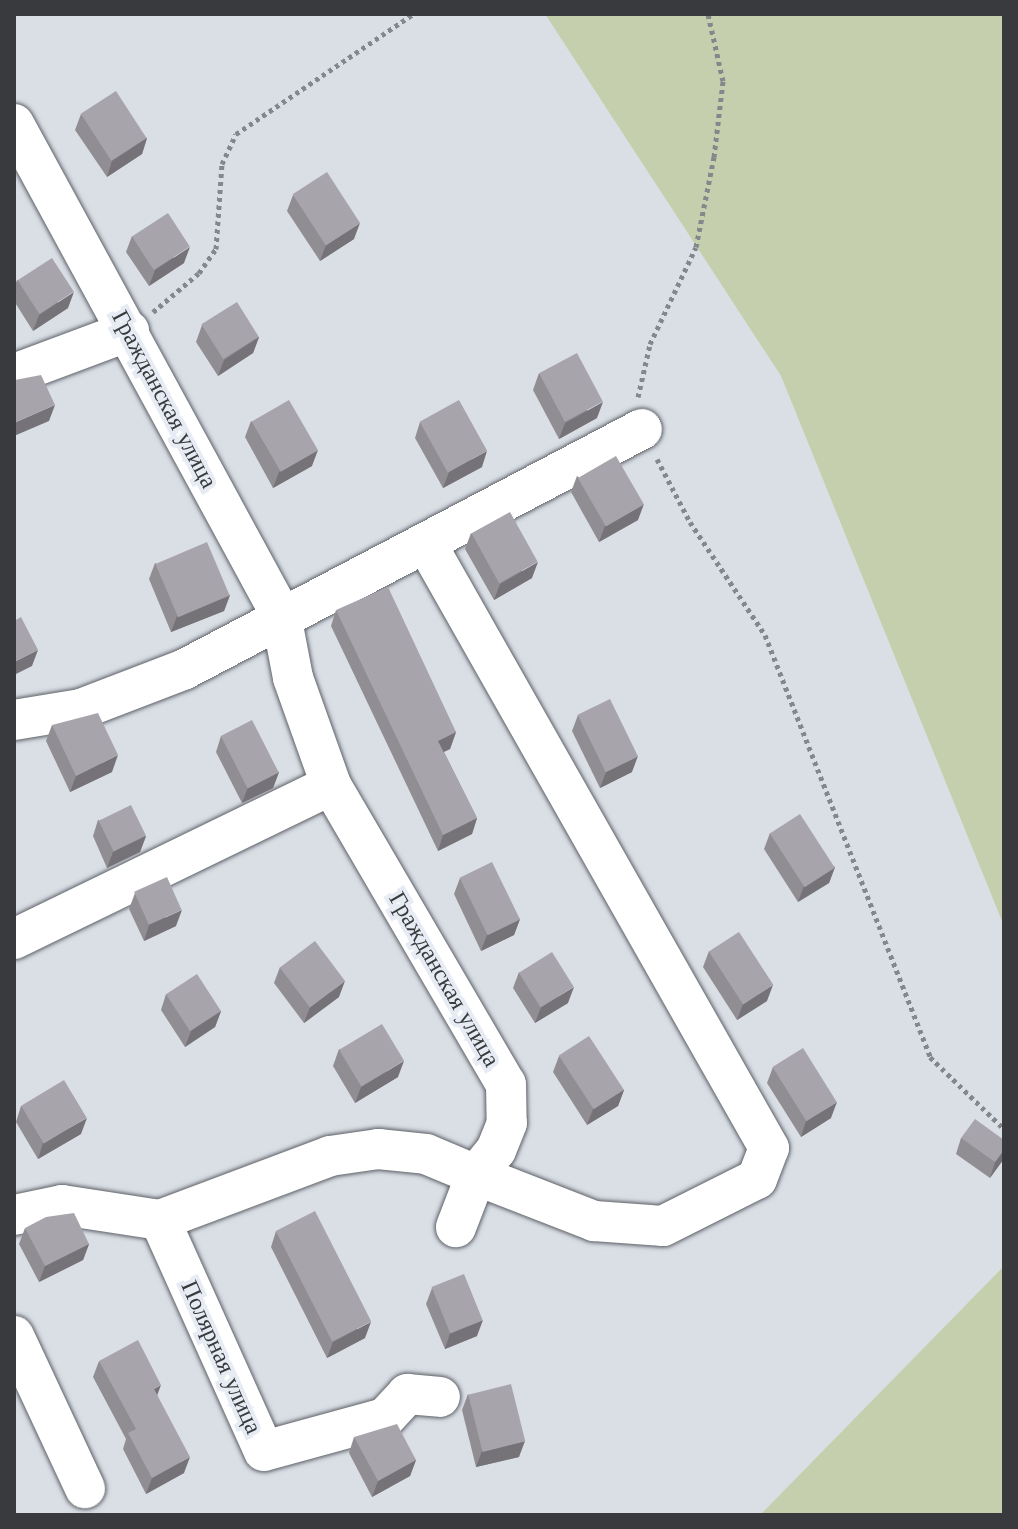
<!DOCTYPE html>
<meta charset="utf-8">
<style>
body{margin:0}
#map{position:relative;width:1018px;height:1529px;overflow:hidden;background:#dadfe6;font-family:"Libre Baskerville",serif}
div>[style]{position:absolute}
.green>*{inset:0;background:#c6cfad}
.path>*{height:5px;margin-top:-2.5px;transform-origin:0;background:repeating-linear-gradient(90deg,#84878c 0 4px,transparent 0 8px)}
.roads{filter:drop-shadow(0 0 2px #5d6167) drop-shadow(0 0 2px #5d6167)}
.minor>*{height:40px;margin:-20px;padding:0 20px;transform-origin:20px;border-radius:20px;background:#fff}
.wall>*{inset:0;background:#908d93}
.shaded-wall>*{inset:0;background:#767378}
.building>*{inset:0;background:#a8a4ab;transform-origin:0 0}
span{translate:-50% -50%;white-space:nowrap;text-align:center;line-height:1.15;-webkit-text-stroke:8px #e7ecf4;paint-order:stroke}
.street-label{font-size:24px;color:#383a3d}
.frame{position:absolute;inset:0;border:16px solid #383a3d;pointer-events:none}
</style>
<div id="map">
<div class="green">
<i style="clip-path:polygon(545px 14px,1004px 14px,1004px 926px,781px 376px)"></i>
<i style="clip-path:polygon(1004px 1266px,1004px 1515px,760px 1515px)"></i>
</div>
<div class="path">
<i style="left:153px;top:312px;width:60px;rotate:-40.3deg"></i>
<i style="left:199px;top:273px;width:29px;rotate:-55deg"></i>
<i style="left:216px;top:249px;width:85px;rotate:-86deg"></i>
<i style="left:222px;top:164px;width:33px;rotate:-65deg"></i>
<i style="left:236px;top:134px;width:214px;rotate:-34.1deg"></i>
<i style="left:638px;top:397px;width:54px;rotate:-77.2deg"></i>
<i style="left:650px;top:344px;width:107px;rotate:-64.6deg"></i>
<i style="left:696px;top:247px;width:92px;rotate:-78.7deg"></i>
<i style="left:714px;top:157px;width:77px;rotate:-83.2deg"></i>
<i style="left:723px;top:81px;width:69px;rotate:-102.6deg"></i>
<i style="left:657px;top:459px;width:71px;rotate:62.4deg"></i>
<i style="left:690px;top:522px;width:136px;rotate:56.4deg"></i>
<i style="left:765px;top:635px;width:453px;rotate:68.6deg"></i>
<i style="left:930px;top:1057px;width:103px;rotate:44.2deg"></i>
</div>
<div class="roads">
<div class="minor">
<i style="left:14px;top:124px;width:559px;rotate:61.46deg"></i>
<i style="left:281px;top:615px;width:64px;rotate:79.2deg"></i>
<i style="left:293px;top:678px;width:114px;rotate:70.4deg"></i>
<i style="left:331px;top:785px;width:346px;rotate:59.7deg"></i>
<i style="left:506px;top:1084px;width:39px;rotate:89deg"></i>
<i style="left:507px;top:1123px;width:29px;rotate:112deg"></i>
<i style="left:496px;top:1150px;width:32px;rotate:129deg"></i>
<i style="left:476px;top:1175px;width:127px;rotate:21.3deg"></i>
<i style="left:594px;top:1221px;width:69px;rotate:4.1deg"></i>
<i style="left:663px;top:1226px;width:105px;rotate:-26.6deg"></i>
<i style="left:757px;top:1179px;width:33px;rotate:-69deg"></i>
<i style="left:769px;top:1148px;width:693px;rotate:-119.56deg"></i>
<i style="left:14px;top:374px;width:123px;rotate:-20.5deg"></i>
<i style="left:14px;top:720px;width:68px;rotate:-9.3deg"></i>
<i style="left:81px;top:709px;width:111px;rotate:-21deg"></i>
<i style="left:185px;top:669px;width:516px;rotate:-27.71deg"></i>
<i style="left:14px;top:939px;width:352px;rotate:-25.9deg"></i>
<i style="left:14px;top:1215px;width:49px;rotate:-11.8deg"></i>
<i style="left:62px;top:1205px;width:99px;rotate:8.7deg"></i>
<i style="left:160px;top:1220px;width:182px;rotate:-20.6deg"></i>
<i style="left:330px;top:1156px;width:49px;rotate:-8.3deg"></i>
<i style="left:378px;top:1149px;width:48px;rotate:5.9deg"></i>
<i style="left:426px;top:1154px;width:54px;rotate:22.8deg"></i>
<i style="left:476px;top:1175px;width:56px;rotate:111deg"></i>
<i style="left:160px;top:1220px;width:253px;rotate:65.8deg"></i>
<i style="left:264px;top:1451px;width:125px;rotate:-15.3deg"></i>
<i style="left:385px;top:1418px;width:33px;rotate:-47deg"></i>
<i style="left:407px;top:1394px;width:33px;rotate:5deg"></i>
<i style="left:14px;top:1336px;width:168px;rotate:65deg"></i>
</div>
</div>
<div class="wall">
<i style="clip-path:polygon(81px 114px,147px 138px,142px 154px,107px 177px,75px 130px)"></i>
<i style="clip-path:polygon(293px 195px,354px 239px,320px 261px,287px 211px)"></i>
<i style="clip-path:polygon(132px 236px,184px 263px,149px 286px,126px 252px)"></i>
<i style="clip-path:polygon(17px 280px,68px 308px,33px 331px,14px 301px,14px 288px)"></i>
<i style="clip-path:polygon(202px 325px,259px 337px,253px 353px,218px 376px,196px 342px)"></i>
<i style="clip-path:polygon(539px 373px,597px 418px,559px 439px,533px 390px)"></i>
<i style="clip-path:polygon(251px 421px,312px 466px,273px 488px,245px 437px)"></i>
<i style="clip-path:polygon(420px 422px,482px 467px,443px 488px,415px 438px)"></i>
<i style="clip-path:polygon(577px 476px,638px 520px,599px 542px,571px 492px)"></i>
<i style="clip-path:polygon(471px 533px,532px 578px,494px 600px,465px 549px)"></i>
<i style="clip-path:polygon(155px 563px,230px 595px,224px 611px,171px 632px,149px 579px)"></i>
<i style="clip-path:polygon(336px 610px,456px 732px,450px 749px,444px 752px,477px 818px,472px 834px,438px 851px,331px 626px)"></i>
<i style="clip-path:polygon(578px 715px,632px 772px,600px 788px,572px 731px)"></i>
<i style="clip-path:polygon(52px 725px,112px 772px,70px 792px,46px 741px)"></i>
<i style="clip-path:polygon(221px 736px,279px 772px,273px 788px,242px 803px,216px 752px)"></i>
<i style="clip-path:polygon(98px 820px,146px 836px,140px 852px,107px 868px,93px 836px)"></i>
<i style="clip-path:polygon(770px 833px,835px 867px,829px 883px,798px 902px,764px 849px)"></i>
<i style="clip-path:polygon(460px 878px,520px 919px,514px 935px,481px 951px,454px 894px)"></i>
<i style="clip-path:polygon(135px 893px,176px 926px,144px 941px,129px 909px)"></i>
<i style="clip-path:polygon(709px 951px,767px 1001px,737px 1020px,703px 967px)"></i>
<i style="clip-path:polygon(280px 967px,339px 997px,304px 1023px,274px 983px)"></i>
<i style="clip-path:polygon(519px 972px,568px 1003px,535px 1023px,513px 988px)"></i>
<i style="clip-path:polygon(166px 994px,221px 1011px,215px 1027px,185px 1047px,161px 1010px)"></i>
<i style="clip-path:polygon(339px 1049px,398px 1077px,355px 1103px,333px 1066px)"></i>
<i style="clip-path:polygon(559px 1056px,624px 1090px,618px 1106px,587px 1125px,553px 1072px)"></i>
<i style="clip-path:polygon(773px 1067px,831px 1118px,801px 1137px,767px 1083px)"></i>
<i style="clip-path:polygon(21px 1106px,81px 1134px,38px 1159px,16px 1122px)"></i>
<i style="clip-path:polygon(961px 1138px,1004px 1140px,1004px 1156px,1003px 1160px,990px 1178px,956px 1154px)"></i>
<i style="clip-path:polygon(25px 1228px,89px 1244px,83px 1260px,39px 1282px,19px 1244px)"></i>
<i style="clip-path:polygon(276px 1231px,365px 1338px,327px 1358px,271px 1247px)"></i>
<i style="clip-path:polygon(432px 1288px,477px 1336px,445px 1349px,426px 1304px)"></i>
<i style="clip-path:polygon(99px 1361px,157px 1395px,184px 1473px,146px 1494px,123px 1449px,126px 1439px,93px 1377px)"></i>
<i style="clip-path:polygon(468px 1394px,519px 1457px,476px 1467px,462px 1410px)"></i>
<i style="clip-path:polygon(354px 1437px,416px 1460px,410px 1476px,372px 1497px,349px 1453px)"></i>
</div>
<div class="shaded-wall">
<i style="clip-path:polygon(147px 138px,142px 154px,107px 177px,112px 161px)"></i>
<i style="clip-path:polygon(360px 223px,354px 239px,320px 261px,326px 245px)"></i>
<i style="clip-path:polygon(190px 247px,184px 263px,149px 286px,155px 270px)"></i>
<i style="clip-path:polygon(74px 292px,68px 308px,33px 331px,39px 315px)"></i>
<i style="clip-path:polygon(259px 337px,253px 353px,218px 376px,224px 360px)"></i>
<i style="clip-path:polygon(603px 402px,597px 418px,559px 439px,565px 423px)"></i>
<i style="clip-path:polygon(55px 405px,49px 421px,14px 436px,14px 423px)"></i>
<i style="clip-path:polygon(318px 450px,312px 466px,273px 488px,279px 472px)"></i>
<i style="clip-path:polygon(487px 451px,482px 467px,443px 488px,449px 472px)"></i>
<i style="clip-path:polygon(644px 504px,638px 520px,599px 542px,605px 526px)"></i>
<i style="clip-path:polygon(538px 562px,532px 578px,494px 600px,500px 584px)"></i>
<i style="clip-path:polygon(230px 595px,224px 611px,171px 632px,177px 616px)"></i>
<i style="clip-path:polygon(38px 650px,32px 666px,14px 675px,14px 662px)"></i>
<i style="clip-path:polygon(456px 732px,450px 749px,432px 757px,438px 741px)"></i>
<i style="clip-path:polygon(118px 755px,112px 772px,70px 792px,76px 776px)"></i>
<i style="clip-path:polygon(638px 756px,632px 772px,600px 788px,606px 772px)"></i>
<i style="clip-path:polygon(279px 772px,273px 788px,242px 803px,248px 787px)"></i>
<i style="clip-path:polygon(477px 818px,472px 834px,438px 851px,443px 835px)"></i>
<i style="clip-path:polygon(146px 836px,140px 852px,107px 868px,113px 852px)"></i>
<i style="clip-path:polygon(835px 867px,829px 883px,798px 902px,804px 886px)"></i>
<i style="clip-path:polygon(182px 910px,176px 926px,144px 941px,149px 925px)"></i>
<i style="clip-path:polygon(520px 919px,514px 935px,481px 951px,487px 935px)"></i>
<i style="clip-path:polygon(345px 981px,339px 997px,304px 1023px,310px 1007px)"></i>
<i style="clip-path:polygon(773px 985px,767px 1001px,737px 1020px,743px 1004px)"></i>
<i style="clip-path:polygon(574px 987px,568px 1003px,535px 1023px,541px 1007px)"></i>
<i style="clip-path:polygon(221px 1011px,215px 1027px,185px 1047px,191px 1031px)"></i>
<i style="clip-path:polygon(404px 1061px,398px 1077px,355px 1103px,361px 1087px)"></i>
<i style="clip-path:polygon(624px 1090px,618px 1106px,587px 1125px,593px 1109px)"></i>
<i style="clip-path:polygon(837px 1102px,831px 1118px,801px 1137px,806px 1121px)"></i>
<i style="clip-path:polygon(87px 1118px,81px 1134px,38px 1159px,43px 1143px)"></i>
<i style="clip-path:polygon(1004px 1150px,1003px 1160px,990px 1178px,995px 1162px)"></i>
<i style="clip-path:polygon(89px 1244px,83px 1260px,39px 1282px,45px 1266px)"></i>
<i style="clip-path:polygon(483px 1320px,477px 1336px,445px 1349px,450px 1333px)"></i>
<i style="clip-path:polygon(371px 1322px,365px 1338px,327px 1358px,333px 1342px)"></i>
<i style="clip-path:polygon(161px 1385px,155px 1401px,154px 1389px)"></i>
<i style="clip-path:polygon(525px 1441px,519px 1457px,476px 1467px,482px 1451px)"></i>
<i style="clip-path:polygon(190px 1457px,184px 1473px,146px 1494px,152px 1478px)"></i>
<i style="clip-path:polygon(416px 1460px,410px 1476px,372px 1497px,378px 1481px)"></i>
</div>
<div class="building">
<i style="left:116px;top:91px;width:56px;height:42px;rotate:57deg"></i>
<i style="left:327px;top:172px;width:61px;height:41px;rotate:57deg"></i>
<i style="left:168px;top:213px;width:40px;height:43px;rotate:57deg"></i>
<i style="left:52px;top:258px;width:40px;height:41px;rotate:57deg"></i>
<i style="left:237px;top:302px;width:41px;height:42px;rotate:58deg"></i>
<i style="left:577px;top:353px;width:55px;height:43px;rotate:62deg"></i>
<i style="clip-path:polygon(41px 375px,55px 405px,14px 423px,14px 379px,15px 380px)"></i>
<i style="left:289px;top:400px;width:58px;height:43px;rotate:60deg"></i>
<i style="left:459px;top:400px;width:58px;height:45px;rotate:61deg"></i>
<i style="left:616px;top:456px;width:56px;height:44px;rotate:60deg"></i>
<i style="left:510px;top:512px;width:57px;height:44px;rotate:61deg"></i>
<i style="left:207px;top:542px;width:58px;height:56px;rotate:67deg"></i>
<i style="clip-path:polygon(388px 587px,456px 732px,438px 741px,477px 818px,443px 835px,336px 610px)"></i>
<i style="clip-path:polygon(21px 617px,38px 650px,14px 662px,14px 621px)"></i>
<i style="left:610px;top:699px;width:64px;height:36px;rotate:64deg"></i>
<i style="clip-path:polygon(98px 713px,118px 755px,76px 776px,52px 725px)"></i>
<i style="left:252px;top:720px;width:59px;height:35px;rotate:63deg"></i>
<i style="left:131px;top:805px;width:34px;height:36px;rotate:64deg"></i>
<i style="left:800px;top:814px;width:64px;height:36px;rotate:57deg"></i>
<i style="left:492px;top:862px;width:64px;height:36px;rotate:64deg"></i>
<i style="left:167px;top:877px;width:36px;height:36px;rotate:66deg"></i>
<i style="left:739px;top:932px;width:63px;height:36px;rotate:57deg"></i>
<i style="left:315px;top:941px;width:50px;height:44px;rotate:53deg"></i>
<i style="left:552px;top:952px;width:41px;height:39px;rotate:58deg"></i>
<i style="left:197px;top:974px;width:44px;height:37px;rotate:57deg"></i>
<i style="left:382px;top:1024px;width:43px;height:50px;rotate:59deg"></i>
<i style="left:589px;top:1036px;width:64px;height:36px;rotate:57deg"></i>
<i style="left:803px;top:1048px;width:64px;height:36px;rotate:58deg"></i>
<i style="left:64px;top:1080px;width:44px;height:50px;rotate:59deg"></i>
<i style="clip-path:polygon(975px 1119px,1004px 1140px,1004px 1150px,995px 1162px,961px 1138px)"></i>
<i style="left:315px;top:1211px;width:124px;height:44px;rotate:63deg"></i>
<i style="clip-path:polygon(74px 1213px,89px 1244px,45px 1266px,25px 1228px,46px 1217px)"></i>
<i style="left:464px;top:1274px;width:50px;height:35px;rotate:68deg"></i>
<i style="clip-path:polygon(138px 1340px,161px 1385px,154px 1389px,190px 1457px,152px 1478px,128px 1433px,136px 1429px,99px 1361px)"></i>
<i style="left:511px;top:1384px;width:59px;height:44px;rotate:76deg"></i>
<i style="clip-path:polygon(397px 1424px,416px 1460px,378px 1481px,354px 1437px)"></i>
</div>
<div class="street-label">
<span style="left:165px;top:399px;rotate:62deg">Гражданская улица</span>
<span style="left:445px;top:979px;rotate:60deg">Гражданская улица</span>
<span style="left:222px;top:1357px;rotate:66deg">Полярная улица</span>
</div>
<div class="frame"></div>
</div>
